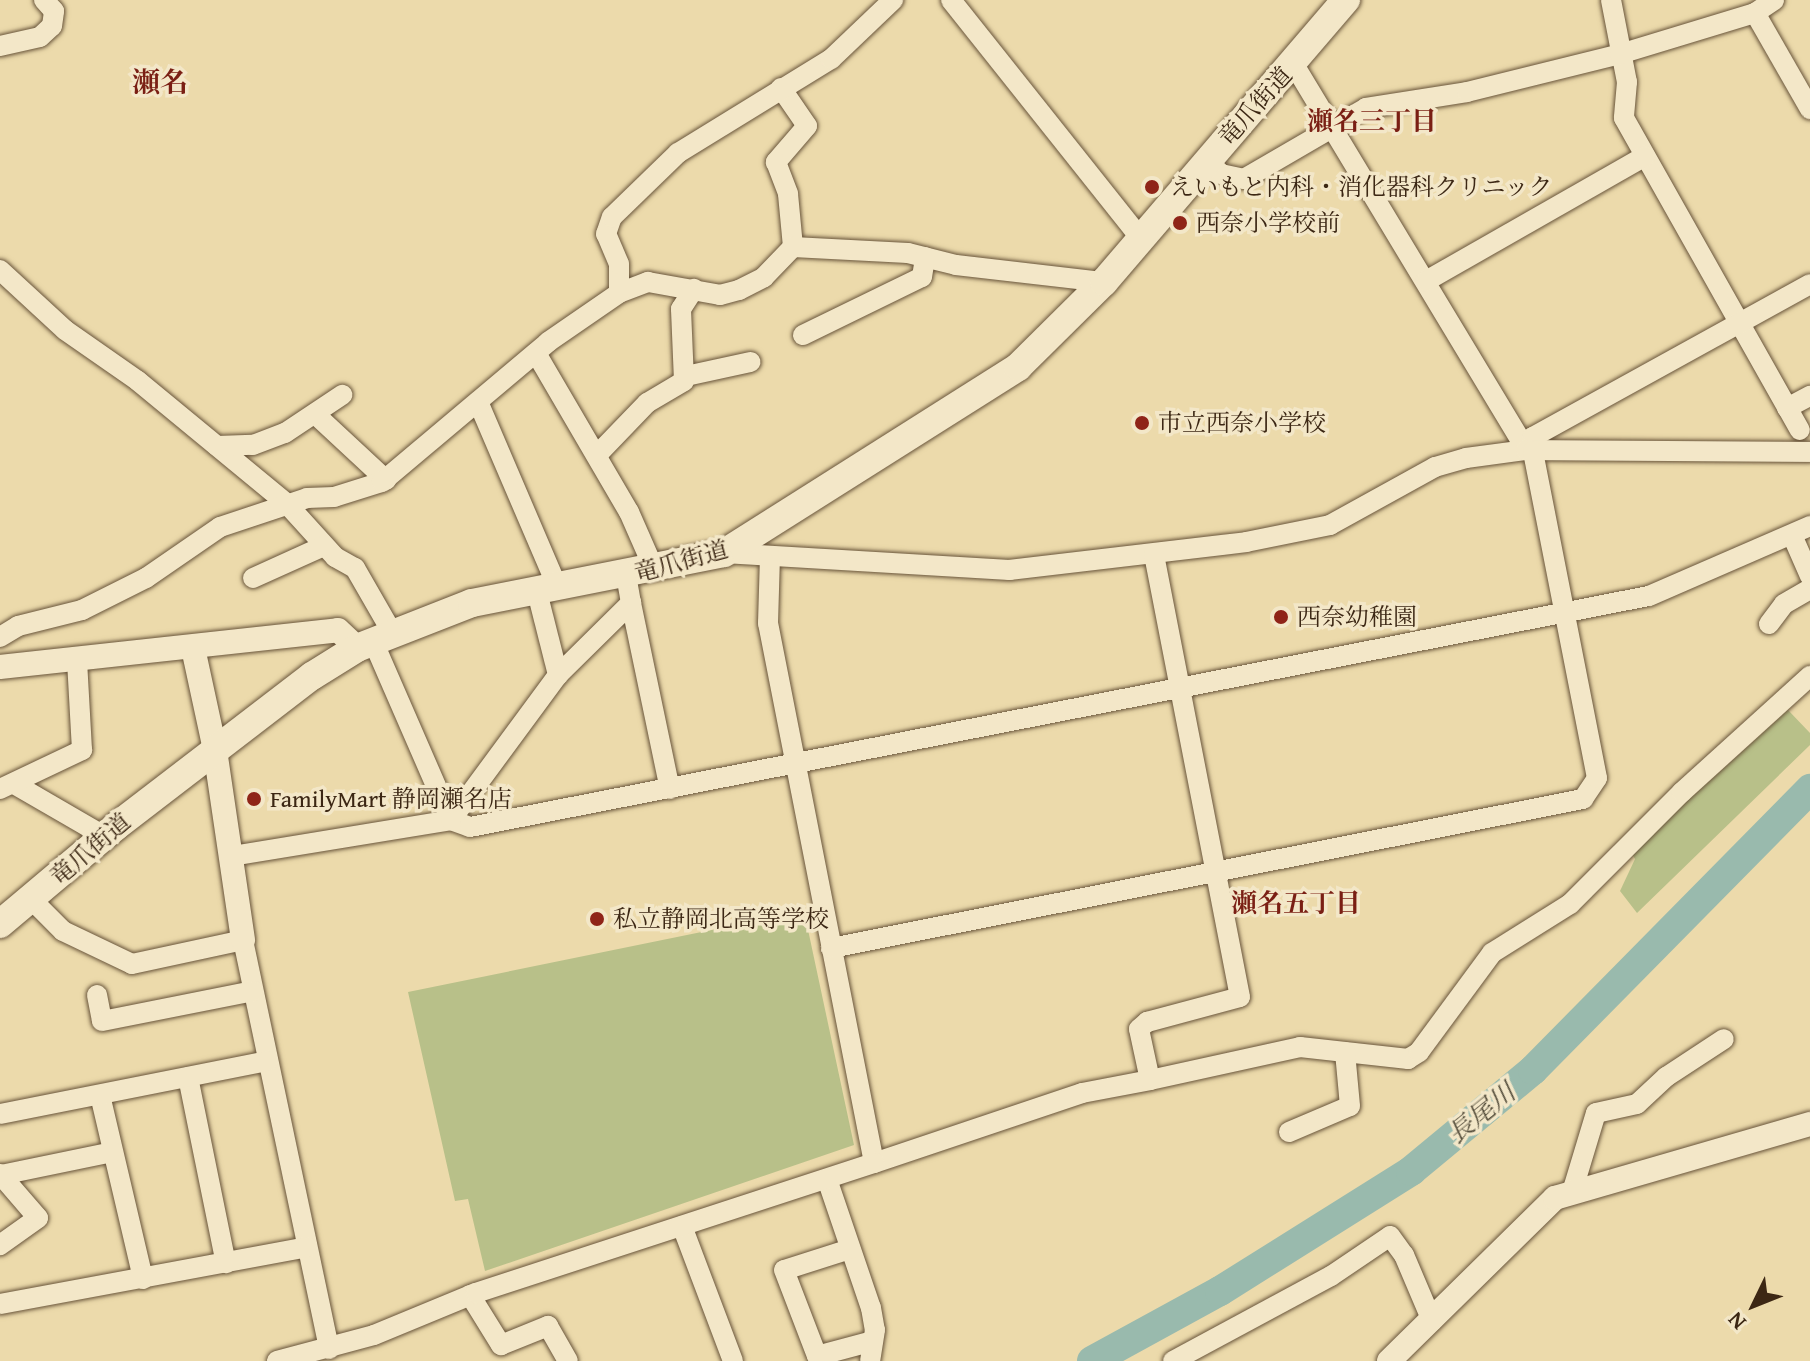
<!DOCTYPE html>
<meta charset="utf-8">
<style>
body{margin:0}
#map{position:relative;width:1810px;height:1361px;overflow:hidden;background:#ecdaab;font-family:"Gentium Book Plus","Noto Serif JP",serif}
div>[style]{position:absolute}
.green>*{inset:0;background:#b8c089}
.river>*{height:30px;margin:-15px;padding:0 15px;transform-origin:15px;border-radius:15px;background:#99baad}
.roads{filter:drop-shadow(0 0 2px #68543a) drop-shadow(0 0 2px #68543a)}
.minor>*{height:20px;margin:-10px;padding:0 10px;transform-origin:10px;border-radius:10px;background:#f3e7c8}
.tertiary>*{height:24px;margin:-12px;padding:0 12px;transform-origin:12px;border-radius:12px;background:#f3e7c8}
.secondary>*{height:28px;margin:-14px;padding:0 14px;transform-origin:14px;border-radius:14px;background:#f3e7c8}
.dots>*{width:22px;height:22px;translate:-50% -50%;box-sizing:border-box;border:4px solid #f3e7c8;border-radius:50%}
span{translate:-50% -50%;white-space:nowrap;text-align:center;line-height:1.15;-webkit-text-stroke:7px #f3e7c8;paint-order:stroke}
.street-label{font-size:24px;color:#3c2714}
.poi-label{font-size:24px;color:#3c2714}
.left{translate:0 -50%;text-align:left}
.neighbourhood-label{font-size:26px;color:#7a1f14;font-weight:700}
.water-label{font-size:26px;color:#534c3a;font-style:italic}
.quarter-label{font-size:28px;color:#7a1f14;font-weight:700}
.north{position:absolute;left:1714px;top:1265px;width:80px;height:80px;-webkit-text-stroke:6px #f3e7c8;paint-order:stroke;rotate:227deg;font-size:22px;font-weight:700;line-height:32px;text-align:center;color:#3c2714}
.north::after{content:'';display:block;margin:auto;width:28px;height:36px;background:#3c2714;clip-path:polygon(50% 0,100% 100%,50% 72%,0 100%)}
</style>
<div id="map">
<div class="green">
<i style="clip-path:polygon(1788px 710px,1810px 733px,1810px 745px,1637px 913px,1620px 891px,1635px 859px,1631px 852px)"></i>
<i style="clip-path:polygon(804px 911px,854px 1145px,485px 1271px,468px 1199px,455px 1201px,408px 992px)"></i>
</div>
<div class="river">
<i style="left:1092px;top:1361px;width:146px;rotate:-28.7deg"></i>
<i style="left:1220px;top:1291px;width:226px;rotate:-32.1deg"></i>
<i style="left:1411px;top:1171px;width:158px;rotate:-39.6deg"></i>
<i style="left:1533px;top:1070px;width:395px;rotate:-45.4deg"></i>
</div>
<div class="roads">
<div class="minor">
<i style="left:951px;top:0;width:307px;rotate:51.5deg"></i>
<i style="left:1611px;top:0;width:84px;rotate:79deg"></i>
<i style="left:1627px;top:82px;width:36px;rotate:95deg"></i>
<i style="left:1624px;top:118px;width:358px;rotate:60.6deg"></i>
<i style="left:1755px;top:13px;width:111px;rotate:60.2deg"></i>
<i style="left:0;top:46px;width:41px;rotate:-12.7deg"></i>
<i style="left:40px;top:37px;width:16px;rotate:-43deg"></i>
<i style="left:52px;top:26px;width:15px;rotate:-82deg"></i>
<i style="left:54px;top:11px;width:15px;rotate:-132deg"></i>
<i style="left:1293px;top:63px;width:452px;rotate:58.9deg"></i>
<i style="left:781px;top:88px;width:46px;rotate:55.6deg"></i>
<i style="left:807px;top:126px;width:48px;rotate:130.7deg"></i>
<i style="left:776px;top:162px;width:34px;rotate:69deg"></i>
<i style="left:788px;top:194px;width:53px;rotate:84.6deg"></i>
<i style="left:1207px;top:160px;width:20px;rotate:45deg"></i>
<i style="left:1221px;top:174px;width:24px;rotate:12deg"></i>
<i style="left:1244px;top:179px;width:141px;rotate:-30.2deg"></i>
<i style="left:1366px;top:108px;width:102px;rotate:-9deg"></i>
<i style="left:1467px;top:92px;width:158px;rotate:-13.9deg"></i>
<i style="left:1620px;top:54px;width:141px;rotate:-16.9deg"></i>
<i style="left:1755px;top:13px;width:23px;rotate:-34deg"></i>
<i style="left:0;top:270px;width:88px;rotate:42.7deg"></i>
<i style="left:65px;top:330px;width:89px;rotate:34.9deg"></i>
<i style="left:138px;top:381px;width:193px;rotate:39.5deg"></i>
<i style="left:287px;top:504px;width:72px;rotate:47.8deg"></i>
<i style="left:335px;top:557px;width:23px;rotate:29deg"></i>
<i style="left:355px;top:568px;width:76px;rotate:60.1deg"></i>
<i style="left:1426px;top:281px;width:252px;rotate:-29.7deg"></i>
<i style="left:619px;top:293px;width:31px;rotate:-21deg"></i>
<i style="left:648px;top:282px;width:73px;rotate:10.2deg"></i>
<i style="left:720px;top:295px;width:20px;rotate:-15deg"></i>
<i style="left:739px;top:290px;width:28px;rotate:-27deg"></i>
<i style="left:764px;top:277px;width:42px;rotate:-46deg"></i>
<i style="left:793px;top:247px;width:115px;rotate:3deg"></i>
<i style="left:908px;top:253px;width:49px;rotate:14deg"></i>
<i style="left:956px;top:265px;width:149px;rotate:6.6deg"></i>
<i style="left:803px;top:335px;width:132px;rotate:-26deg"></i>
<i style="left:922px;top:277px;width:20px;rotate:-81deg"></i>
<i style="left:536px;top:353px;width:184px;rotate:59.7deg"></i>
<i style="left:629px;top:512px;width:62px;rotate:66.3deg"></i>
<i style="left:686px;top:376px;width:66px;rotate:-12.3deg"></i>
<i style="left:479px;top:404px;width:200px;rotate:66.8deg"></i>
<i style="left:1787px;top:408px;width:26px;rotate:-28deg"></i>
<i style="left:315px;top:414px;width:97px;rotate:42.9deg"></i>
<i style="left:217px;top:446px;width:36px;rotate:-2deg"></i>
<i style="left:253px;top:445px;width:34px;rotate:-21deg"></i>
<i style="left:285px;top:433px;width:69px;rotate:-33.7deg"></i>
<i style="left:1526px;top:450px;width:15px;rotate:-62deg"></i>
<i style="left:1533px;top:437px;width:316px;rotate:-28.9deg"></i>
<i style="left:597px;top:455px;width:72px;rotate:-46.1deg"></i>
<i style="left:647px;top:403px;width:43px;rotate:-30.7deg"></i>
<i style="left:684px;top:381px;width:72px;rotate:-92.4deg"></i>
<i style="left:681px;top:309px;width:24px;rotate:-57deg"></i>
<i style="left:1792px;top:535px;width:45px;rotate:66.3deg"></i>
<i style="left:724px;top:553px;width:286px;rotate:3.4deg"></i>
<i style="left:1009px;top:570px;width:239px;rotate:-6.7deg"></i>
<i style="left:1246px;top:542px;width:86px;rotate:-11.4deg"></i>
<i style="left:1330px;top:525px;width:120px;rotate:-28.9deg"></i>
<i style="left:1435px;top:467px;width:32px;rotate:-16deg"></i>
<i style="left:1466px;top:458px;width:61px;rotate:-7.6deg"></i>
<i style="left:1526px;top:450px;width:284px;rotate:0.4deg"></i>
<i style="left:770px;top:556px;width:67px;rotate:91.7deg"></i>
<i style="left:768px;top:623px;width:550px;rotate:78.89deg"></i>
<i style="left:874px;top:1163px;width:219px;rotate:-18.6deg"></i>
<i style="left:1082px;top:1093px;width:69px;rotate:-10.8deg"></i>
<i style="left:1150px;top:1080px;width:52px;rotate:-102.2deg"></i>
<i style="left:1139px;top:1029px;width:11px;rotate:-41deg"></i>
<i style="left:1147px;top:1022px;width:96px;rotate:-15deg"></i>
<i style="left:1240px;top:997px;width:451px;rotate:-101deg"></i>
<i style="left:253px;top:578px;width:78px;rotate:-24.3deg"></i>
<i style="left:537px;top:592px;width:86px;rotate:75.8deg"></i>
<i style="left:631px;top:603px;width:190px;rotate:78.2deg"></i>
<i style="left:1769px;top:624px;width:25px;rotate:-53deg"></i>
<i style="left:1784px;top:604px;width:30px;rotate:-30deg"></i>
<i style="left:0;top:637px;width:21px;rotate:-31deg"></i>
<i style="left:18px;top:626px;width:66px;rotate:-14deg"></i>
<i style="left:82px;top:610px;width:72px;rotate:-26.6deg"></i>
<i style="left:146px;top:578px;width:90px;rotate:-34.6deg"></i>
<i style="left:220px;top:527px;width:92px;rotate:-18.4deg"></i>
<i style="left:307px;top:498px;width:27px;rotate:-2deg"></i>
<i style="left:334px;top:497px;width:50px;rotate:-17.4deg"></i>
<i style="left:382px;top:482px;width:217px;rotate:-40.1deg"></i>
<i style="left:548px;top:342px;width:86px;rotate:-34.6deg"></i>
<i style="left:619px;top:293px;width:29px;rotate:-90deg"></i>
<i style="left:619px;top:264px;width:33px;rotate:-113deg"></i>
<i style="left:606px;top:234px;width:18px;rotate:-71deg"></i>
<i style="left:612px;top:217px;width:92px;rotate:-44.1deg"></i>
<i style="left:678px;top:153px;width:180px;rotate:-31.6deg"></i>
<i style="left:831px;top:59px;width:86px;rotate:-43.6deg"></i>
<i style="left:373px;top:641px;width:195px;rotate:66.5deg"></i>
<i style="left:451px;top:820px;width:180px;rotate:-53.6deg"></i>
<i style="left:558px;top:675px;width:103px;rotate:-44.6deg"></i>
<i style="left:631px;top:603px;width:27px;rotate:-100deg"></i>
<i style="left:16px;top:785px;width:102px;rotate:30.1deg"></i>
<i style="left:0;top:789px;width:91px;rotate:-25.4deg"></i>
<i style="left:82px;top:750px;width:89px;rotate:-93.2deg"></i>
<i style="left:232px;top:856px;width:222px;rotate:-9.3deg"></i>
<i style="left:451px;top:820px;width:20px;rotate:20deg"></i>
<i style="left:470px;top:827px;width:1201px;rotate:-11.09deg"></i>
<i style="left:1649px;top:596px;width:176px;rotate:-23.5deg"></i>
<i style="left:31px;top:899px;width:45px;rotate:45deg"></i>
<i style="left:63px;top:931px;width:76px;rotate:25.6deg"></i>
<i style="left:132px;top:964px;width:114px;rotate:-12.2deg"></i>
<i style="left:243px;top:940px;width:418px;rotate:78.1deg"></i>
<i style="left:831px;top:948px;width:767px;rotate:-11.21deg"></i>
<i style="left:1583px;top:799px;width:25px;rotate:-56deg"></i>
<i style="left:1597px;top:778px;width:333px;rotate:-101.1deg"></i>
<i style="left:97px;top:995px;width:26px;rotate:79deg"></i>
<i style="left:102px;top:1021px;width:154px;rotate:-11.2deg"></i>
<i style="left:188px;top:1077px;width:190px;rotate:78.5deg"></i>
<i style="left:1150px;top:1080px;width:154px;rotate:-12.4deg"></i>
<i style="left:1300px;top:1047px;width:109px;rotate:6.3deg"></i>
<i style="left:1408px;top:1059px;width:13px;rotate:-32deg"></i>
<i style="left:1419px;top:1052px;width:123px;rotate:-53.6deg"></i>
<i style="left:1492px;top:953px;width:92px;rotate:-32.1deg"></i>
<i style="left:1570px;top:904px;width:158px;rotate:-45deg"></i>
<i style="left:1682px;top:792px;width:173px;rotate:-42.2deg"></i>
<i style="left:100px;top:1095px;width:189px;rotate:76.8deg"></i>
<i style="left:0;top:1114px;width:273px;rotate:-11.2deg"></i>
<i style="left:1289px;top:1132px;width:66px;rotate:-23.1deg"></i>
<i style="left:1350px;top:1106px;width:54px;rotate:-95.3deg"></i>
<i style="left:0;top:1174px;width:58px;rotate:49.2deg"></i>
<i style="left:38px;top:1218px;width:47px;rotate:144.6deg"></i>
<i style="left:1px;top:1175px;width:114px;rotate:-11.6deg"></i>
<i style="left:827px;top:1179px;width:136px;rotate:71.2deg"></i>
<i style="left:871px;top:1308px;width:22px;rotate:80deg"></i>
<i style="left:875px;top:1330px;width:31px;rotate:99deg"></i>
<i style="left:1573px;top:1189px;width:79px;rotate:-73.2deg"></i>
<i style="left:1596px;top:1113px;width:42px;rotate:-12.4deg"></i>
<i style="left:1637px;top:1104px;width:40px;rotate:-43deg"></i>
<i style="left:1666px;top:1077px;width:69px;rotate:-33.2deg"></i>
<i style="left:682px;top:1226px;width:144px;rotate:69.3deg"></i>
<i style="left:850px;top:1249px;width:69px;rotate:162.3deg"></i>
<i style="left:784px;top:1270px;width:92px;rotate:69deg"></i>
<i style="left:817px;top:1356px;width:58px;rotate:-15deg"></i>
<i style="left:470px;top:1295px;width:59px;rotate:58.2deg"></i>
<i style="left:501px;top:1345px;width:51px;rotate:-22deg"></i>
<i style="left:548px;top:1326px;width:40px;rotate:60.3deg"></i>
<i style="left:0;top:1304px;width:312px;rotate:-10.5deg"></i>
<i style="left:277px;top:1361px;width:100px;rotate:-15deg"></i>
<i style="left:374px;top:1335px;width:110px;rotate:-22.4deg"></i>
<i style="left:476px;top:1293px;width:419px;rotate:-18.1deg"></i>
<i style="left:1173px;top:1361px;width:179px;rotate:-28.3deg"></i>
<i style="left:1331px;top:1276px;width:71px;rotate:-34.1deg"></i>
<i style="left:1390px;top:1236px;width:24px;rotate:54deg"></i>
<i style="left:1404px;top:1255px;width:72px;rotate:67deg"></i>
</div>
<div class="tertiary">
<i style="left:193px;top:648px;width:104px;rotate:77.8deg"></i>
<i style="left:215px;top:750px;width:192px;rotate:81.6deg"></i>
<i style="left:0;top:667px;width:340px;rotate:-6.2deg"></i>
<i style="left:338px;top:630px;width:26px;rotate:43deg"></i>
<i style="left:1389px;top:1361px;width:233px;rotate:-44.5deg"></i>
<i style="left:1555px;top:1198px;width:266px;rotate:-16.2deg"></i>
</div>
<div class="secondary">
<i style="left:0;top:924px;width:150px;rotate:-40.1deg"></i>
<i style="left:115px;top:827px;width:248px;rotate:-37.5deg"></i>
<i style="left:312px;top:676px;width:53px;rotate:-31.9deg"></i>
<i style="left:357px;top:648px;width:123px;rotate:-21.4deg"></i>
<i style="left:472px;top:603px;width:257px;rotate:-11.2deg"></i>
<i style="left:724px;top:553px;width:348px;rotate:-32.3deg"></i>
<i style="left:1018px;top:367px;width:121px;rotate:-44.7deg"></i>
<i style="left:1104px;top:282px;width:372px;rotate:-49.4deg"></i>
</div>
</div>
<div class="dots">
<i style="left:1152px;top:187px;background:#8f2418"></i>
<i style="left:1180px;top:223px;background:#8f2418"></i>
<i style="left:1142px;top:423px;background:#8f2418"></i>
<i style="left:1281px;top:617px;background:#8f2418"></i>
<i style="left:254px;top:799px;background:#8f2418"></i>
<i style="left:597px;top:919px;background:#8f2418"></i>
</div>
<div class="street-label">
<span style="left:1255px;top:106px;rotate:-48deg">竜爪街道</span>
<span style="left:681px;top:561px;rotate:-15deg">竜爪街道</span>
<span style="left:90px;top:849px;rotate:-40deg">竜爪街道</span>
</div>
<div class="poi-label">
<span class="left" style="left:1170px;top:187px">えいもと内科・消化器科クリニック</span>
<span class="left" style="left:1196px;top:223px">西奈小学校前</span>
<span class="left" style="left:1158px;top:423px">市立西奈小学校</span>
<span class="left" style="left:1297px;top:617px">西奈幼稚園</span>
<span class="left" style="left:270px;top:799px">FamilyMart 静岡瀬名店</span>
<span class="left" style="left:613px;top:919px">私立静岡北高等学校</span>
</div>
<div class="neighbourhood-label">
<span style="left:1372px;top:121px">瀬名三丁目</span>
<span style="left:1296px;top:903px">瀬名五丁目</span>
</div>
<div class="water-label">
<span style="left:1481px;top:1113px;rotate:-39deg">長尾川</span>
</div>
<div class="quarter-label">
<span style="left:160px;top:82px">瀬名</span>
</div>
<div class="north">N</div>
</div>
